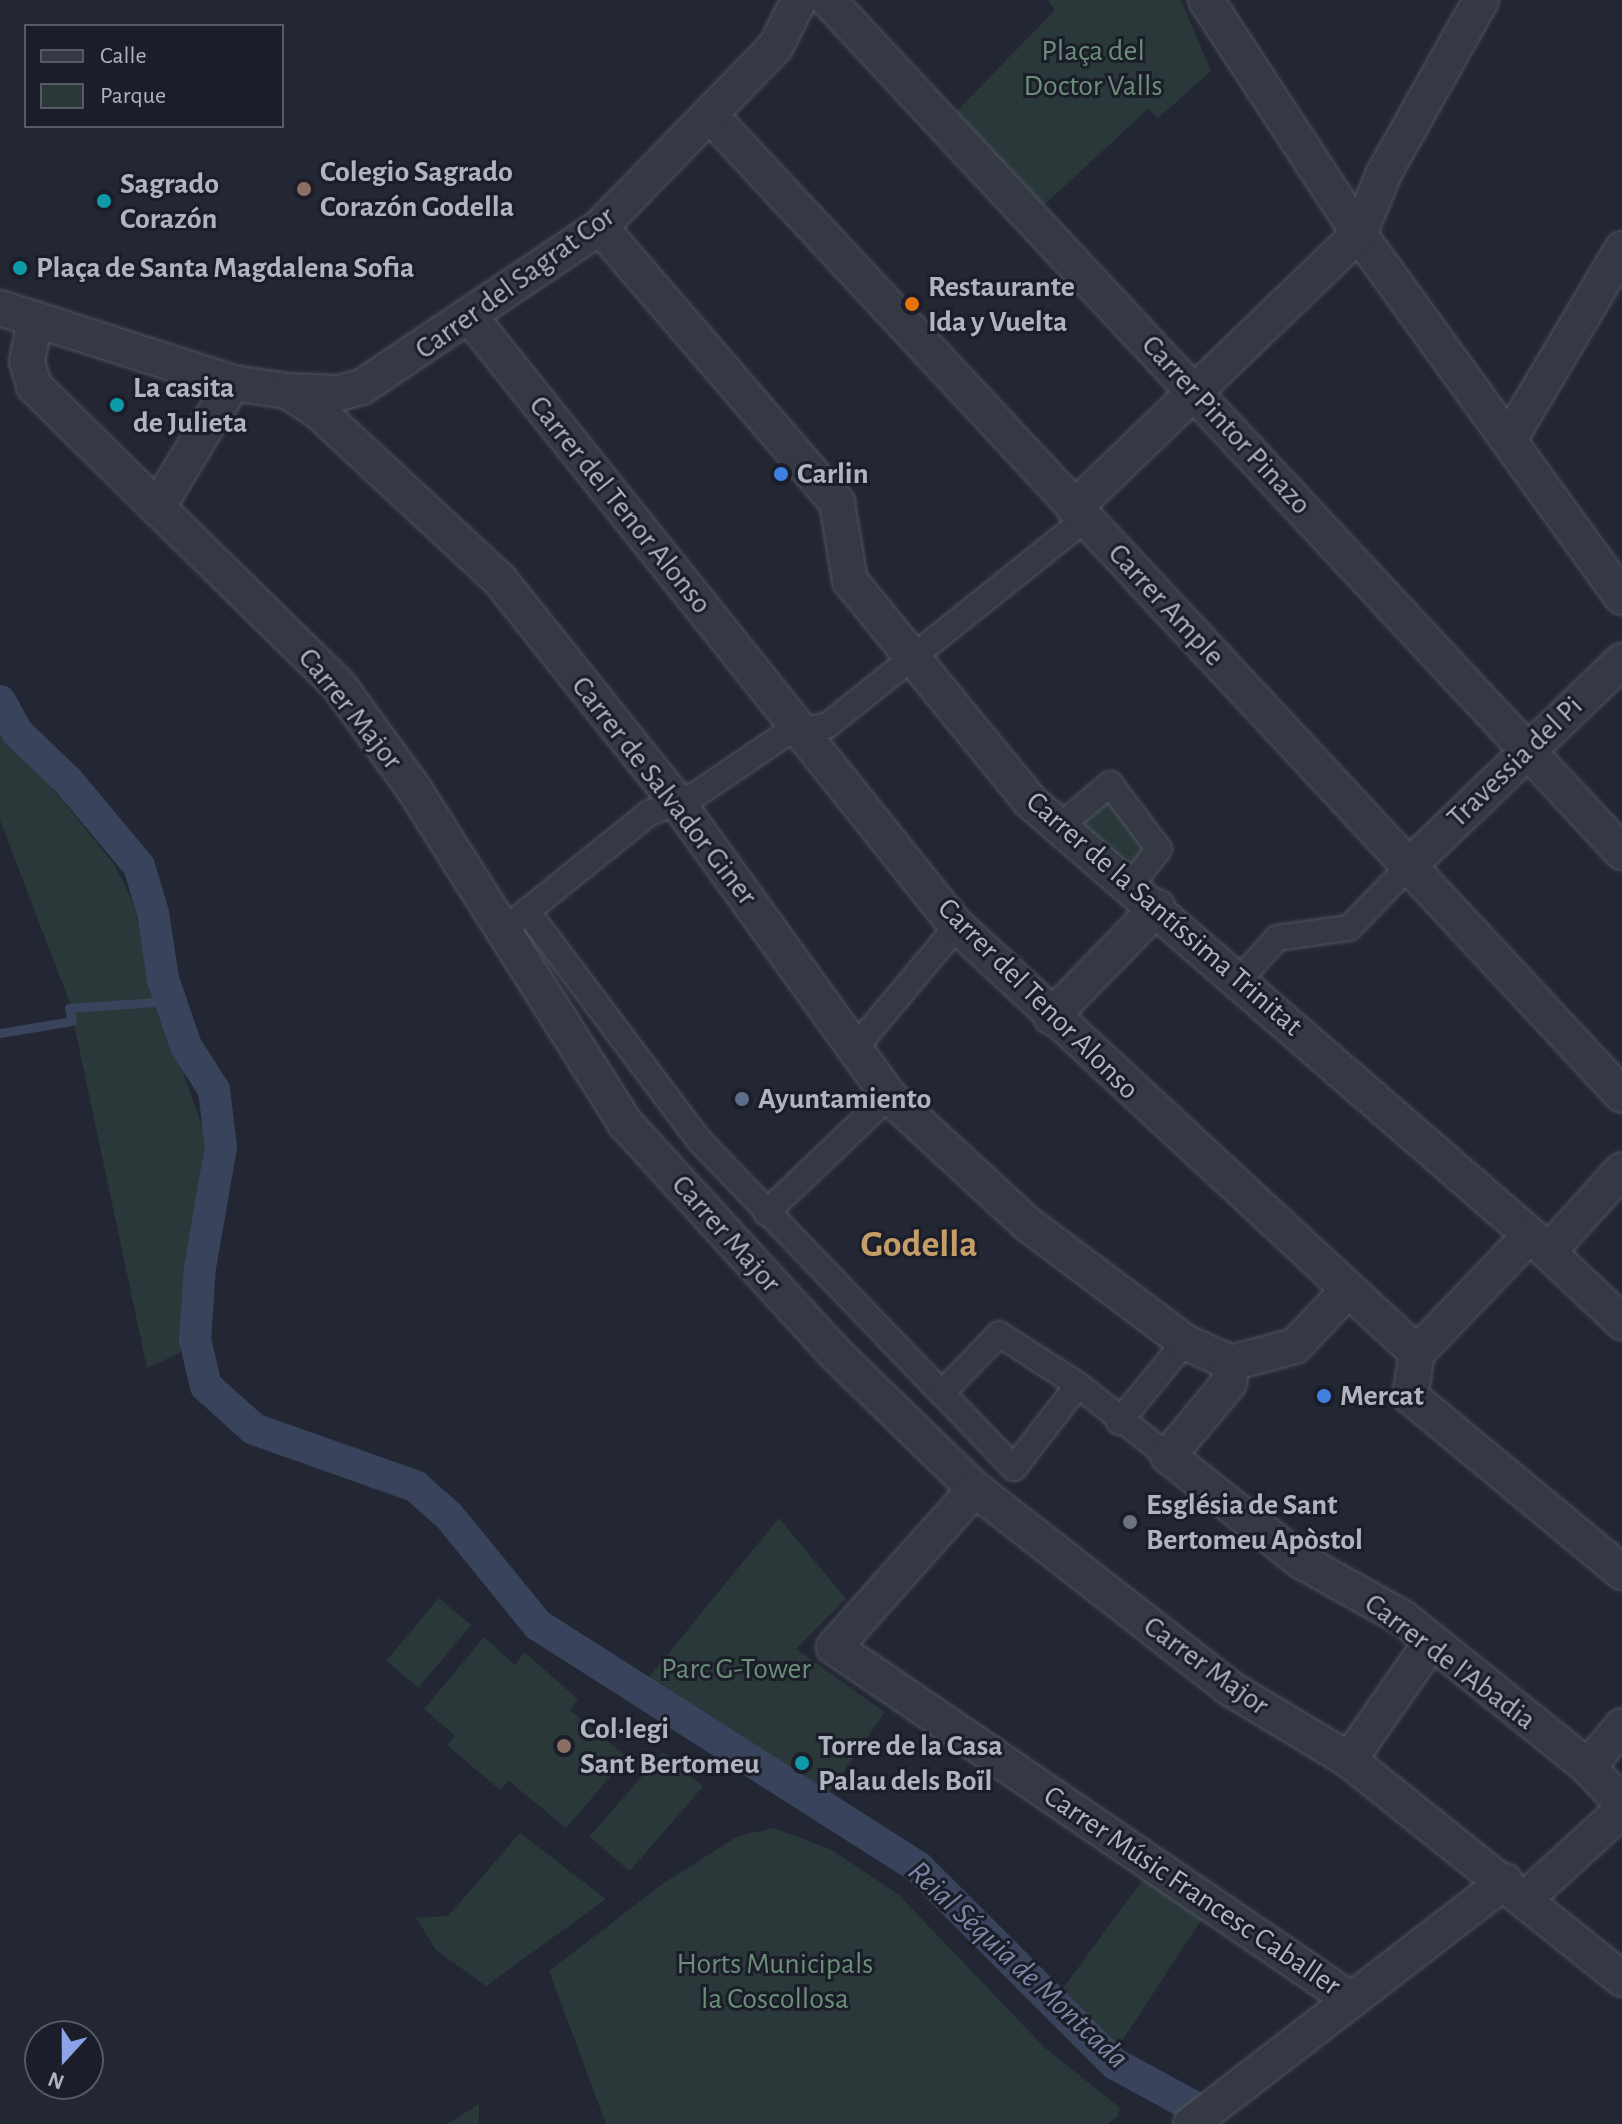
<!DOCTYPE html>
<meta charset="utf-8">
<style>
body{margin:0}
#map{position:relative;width:1622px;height:2124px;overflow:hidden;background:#222733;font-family:"Alegreya Sans",sans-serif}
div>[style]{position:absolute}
.green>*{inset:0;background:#2a383a;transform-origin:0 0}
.stream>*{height:9px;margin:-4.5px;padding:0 4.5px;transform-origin:4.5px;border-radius:4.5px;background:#39435b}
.canal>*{height:32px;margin:-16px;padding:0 16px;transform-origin:16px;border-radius:16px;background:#39435b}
.roads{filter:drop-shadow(0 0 2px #50545f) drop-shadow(0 0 2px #50545f)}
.pedestrian>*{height:24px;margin:-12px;padding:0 12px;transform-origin:12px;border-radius:12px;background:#353944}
.minor>*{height:34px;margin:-17px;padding:0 17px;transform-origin:17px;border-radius:17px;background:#353944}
.dots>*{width:22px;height:22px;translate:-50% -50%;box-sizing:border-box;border:4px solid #1b1e29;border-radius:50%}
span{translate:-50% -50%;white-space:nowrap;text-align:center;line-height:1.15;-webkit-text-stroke:6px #1b1e29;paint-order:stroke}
.park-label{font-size:30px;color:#6a8e78}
.poi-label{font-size:30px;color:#afb4c1;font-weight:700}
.left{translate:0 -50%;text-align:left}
.street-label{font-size:30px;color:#afb4c1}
.water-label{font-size:32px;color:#7c87a6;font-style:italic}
.district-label{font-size:38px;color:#c49d68;font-weight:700}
.legend{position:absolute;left:24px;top:24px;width:260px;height:104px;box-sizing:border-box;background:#1b1e29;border:2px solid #565a66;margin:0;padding:10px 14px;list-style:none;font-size:24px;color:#afb4c1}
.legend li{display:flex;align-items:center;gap:16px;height:40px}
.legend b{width:40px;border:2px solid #565a66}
.north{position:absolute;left:24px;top:2020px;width:80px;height:80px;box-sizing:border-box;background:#1b1e29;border:2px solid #565a66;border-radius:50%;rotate:201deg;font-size:22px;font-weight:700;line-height:32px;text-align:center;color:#afb4c1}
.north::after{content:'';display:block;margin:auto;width:28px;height:36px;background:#8da3e9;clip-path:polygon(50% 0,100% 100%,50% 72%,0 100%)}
</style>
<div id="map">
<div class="green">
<i style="clip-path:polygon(1048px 0,1181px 0,1211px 71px,1158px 118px,1148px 109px,1042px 207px,956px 112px,1055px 10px)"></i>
<i style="clip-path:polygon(0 724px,114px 864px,133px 902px,155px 1000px,71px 1006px,0 820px)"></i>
<i style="clip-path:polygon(1105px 785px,1153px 853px,1128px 877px,1058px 822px)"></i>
<i style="clip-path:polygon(158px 1004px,203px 1128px,208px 1158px,186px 1276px,180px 1353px,147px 1368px,71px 1010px)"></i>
<i style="clip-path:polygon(779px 1518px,846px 1599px,796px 1649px,885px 1712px,827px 1796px,641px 1687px)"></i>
<i style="left:439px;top:1598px;width:42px;height:82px;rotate:40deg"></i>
<i style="clip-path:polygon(484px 1637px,515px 1665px,524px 1652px,578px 1699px,570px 1710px,627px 1757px,566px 1828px,509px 1781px,500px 1790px,447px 1745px,455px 1736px,424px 1709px)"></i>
<i style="left:663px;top:1752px;width:53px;height:112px;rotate:41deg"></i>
<i style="clip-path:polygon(774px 1828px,830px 1849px,899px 1895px,1044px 2047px,1119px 2107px,1118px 2116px,1108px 2124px,606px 2124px,549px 1971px,664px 1883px,738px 1836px)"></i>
<i style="clip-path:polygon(520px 1833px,606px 1899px,486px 1986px,436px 1950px,416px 1918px,448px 1916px)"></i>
<i style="clip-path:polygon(1144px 1878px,1202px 1919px,1114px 2053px,1058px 1995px)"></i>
<i style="clip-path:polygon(479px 2104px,479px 2124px,447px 2124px)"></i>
</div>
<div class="stream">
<i style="left:0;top:1033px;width:73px;rotate:-9.5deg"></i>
<i style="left:72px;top:1021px;width:13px;rotate:-103deg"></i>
<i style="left:69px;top:1008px;width:102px;rotate:-3.9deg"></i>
</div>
<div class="canal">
<i style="left:0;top:701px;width:35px;rotate:61deg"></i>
<i style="left:17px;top:732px;width:71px;rotate:43.9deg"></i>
<i style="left:68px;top:781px;width:111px;rotate:50.1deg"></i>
<i style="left:139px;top:866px;width:49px;rotate:73.4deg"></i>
<i style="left:153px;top:913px;width:67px;rotate:81.4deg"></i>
<i style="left:163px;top:979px;width:71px;rotate:71.1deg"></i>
<i style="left:186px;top:1046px;width:52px;rotate:57.5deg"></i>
<i style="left:214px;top:1090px;width:57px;rotate:83deg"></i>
<i style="left:221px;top:1147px;width:122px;rotate:99.9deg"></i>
<i style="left:200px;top:1267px;width:73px;rotate:93.9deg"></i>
<i style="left:195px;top:1340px;width:47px;rotate:76.6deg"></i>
<i style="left:206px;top:1386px;width:64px;rotate:41.9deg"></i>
<i style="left:254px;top:1429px;width:171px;rotate:19.5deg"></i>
<i style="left:415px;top:1486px;width:45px;rotate:41.4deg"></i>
<i style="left:449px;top:1516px;width:141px;rotate:50.8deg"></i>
<i style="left:538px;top:1625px;width:451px;rotate:32.5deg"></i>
<i style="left:918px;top:1867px;width:279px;rotate:45deg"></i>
<i style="left:1115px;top:2064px;width:92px;rotate:28.5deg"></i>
</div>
<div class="roads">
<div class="pedestrian">
<i style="left:1057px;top:829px;width:70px;rotate:-40.3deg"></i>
<i style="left:1110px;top:784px;width:81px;rotate:53deg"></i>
<i style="left:1159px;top:849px;width:47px;rotate:128.1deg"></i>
<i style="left:527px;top:911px;width:285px;rotate:53.1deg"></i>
<i style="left:698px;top:1139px;width:352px;rotate:46.2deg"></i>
<i style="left:504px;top:930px;width:186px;rotate:-38.9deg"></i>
<i style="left:649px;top:813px;width:48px;rotate:-20.7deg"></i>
<i style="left:694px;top:796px;width:109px;rotate:-34.1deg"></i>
<i style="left:784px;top:735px;width:45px;rotate:-12.8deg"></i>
<i style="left:828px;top:725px;width:329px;rotate:-38.7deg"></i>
<i style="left:1240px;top:979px;width:55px;rotate:-47.9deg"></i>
<i style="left:1277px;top:938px;width:73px;rotate:-7.9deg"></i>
<i style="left:1349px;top:928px;width:88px;rotate:-45.9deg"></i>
<i style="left:856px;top:1047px;width:158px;rotate:-50.1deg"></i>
<i style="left:766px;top:1213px;width:170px;rotate:-43.6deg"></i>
<i style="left:1078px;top:1385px;width:105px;rotate:127.6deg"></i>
<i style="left:1014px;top:1468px;width:104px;rotate:-133.8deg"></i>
<i style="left:942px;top:1393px;width:82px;rotate:-46deg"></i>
<i style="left:999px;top:1334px;width:94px;rotate:32.8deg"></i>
<i style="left:1078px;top:1385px;width:115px;rotate:38.3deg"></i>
<i style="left:1119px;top:1422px;width:104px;rotate:-50.5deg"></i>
</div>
<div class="minor">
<i style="left:828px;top:0;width:1165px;rotate:47.02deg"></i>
<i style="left:1206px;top:0;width:280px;rotate:56.8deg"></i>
<i style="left:1359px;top:234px;width:448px;rotate:54.1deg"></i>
<i style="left:711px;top:116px;width:1337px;rotate:47.06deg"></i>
<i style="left:600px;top:227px;width:364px;rotate:49.3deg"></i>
<i style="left:837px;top:503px;width:79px;rotate:80.5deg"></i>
<i style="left:850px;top:581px;width:284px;rotate:50.7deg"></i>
<i style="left:1030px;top:801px;width:662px;rotate:40.96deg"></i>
<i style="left:1530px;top:1235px;width:127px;rotate:43.4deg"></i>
<i style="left:0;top:308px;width:245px;rotate:17.8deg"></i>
<i style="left:233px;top:383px;width:55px;rotate:8.4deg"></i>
<i style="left:287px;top:391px;width:37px;rotate:33deg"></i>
<i style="left:318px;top:411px;width:247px;rotate:42.9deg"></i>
<i style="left:499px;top:579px;width:285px;rotate:51.4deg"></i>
<i style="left:677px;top:802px;width:362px;rotate:54.2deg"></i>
<i style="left:889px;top:1096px;width:190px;rotate:42.7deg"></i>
<i style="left:1029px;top:1225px;width:195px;rotate:36.9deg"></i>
<i style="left:1185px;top:1342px;width:51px;rotate:24.5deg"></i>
<i style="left:471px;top:318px;width:774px;rotate:51.4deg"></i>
<i style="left:954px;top:923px;width:632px;rotate:42.88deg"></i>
<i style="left:1417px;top:1353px;width:44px;rotate:99.2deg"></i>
<i style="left:1410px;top:1396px;width:276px;rotate:39.7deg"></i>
<i style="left:35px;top:320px;width:42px;rotate:101deg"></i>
<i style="left:27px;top:361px;width:26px;rotate:74deg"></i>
<i style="left:34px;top:386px;width:429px;rotate:44.5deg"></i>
<i style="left:340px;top:687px;width:126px;rotate:54deg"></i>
<i style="left:414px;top:789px;width:395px;rotate:57.7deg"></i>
<i style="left:625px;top:1123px;width:314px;rotate:47.6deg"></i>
<i style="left:837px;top:1355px;width:192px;rotate:44.2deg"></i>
<i style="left:975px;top:1489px;width:321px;rotate:38deg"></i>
<i style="left:1228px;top:1687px;width:141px;rotate:31.1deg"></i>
<i style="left:1349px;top:1760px;width:350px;rotate:38.7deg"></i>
<i style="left:287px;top:391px;width:52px;rotate:2.2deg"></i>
<i style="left:339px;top:393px;width:24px;rotate:-15deg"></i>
<i style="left:362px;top:387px;width:287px;rotate:-33.9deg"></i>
<i style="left:600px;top:227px;width:252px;rotate:-45.8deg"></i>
<i style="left:776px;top:46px;width:51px;rotate:-63.4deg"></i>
<i style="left:1510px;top:438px;width:220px;rotate:-59.3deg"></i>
<i style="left:157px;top:508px;width:146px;rotate:-58.7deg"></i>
<i style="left:1074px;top:508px;width:395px;rotate:-43.9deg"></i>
<i style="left:1359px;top:234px;width:66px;rotate:-67.7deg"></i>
<i style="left:1384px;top:173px;width:198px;rotate:-60.7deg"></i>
<i style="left:1410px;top:865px;width:294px;rotate:-43.9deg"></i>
<i style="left:1051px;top:1017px;width:153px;rotate:-45.8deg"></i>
<i style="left:1548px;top:1252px;width:110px;rotate:-47.9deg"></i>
<i style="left:1417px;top:1353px;width:163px;rotate:-46.2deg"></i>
<i style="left:1231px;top:1363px;width:20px;rotate:96deg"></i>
<i style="left:1229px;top:1383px;width:95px;rotate:129.9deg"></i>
<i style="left:1168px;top:1456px;width:169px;rotate:38.3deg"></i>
<i style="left:1301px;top:1561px;width:117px;rotate:29.2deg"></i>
<i style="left:1403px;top:1618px;width:238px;rotate:38.8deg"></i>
<i style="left:1588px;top:1767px;width:50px;rotate:46.6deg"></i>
<i style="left:1231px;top:1363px;width:66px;rotate:-14.9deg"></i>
<i style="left:1295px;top:1346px;width:76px;rotate:-46.6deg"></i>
<i style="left:975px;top:1489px;width:212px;rotate:131.7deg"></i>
<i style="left:834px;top:1647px;width:626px;rotate:34.32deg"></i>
<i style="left:1349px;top:1760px;width:145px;rotate:-55.1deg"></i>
<i style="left:1588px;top:1767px;width:53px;rotate:-50.3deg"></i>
<i style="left:1526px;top:1898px;width:130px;rotate:-42.5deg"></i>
<i style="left:1191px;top:2124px;width:397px;rotate:-37.7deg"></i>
</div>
</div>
<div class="dots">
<i style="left:304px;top:189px;background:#8d6e63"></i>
<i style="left:104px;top:201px;background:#0f9aa8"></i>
<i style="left:20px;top:268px;background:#0f9aa8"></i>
<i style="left:912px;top:304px;background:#e8710a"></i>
<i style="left:117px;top:405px;background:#0f9aa8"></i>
<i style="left:781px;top:474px;background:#3f7fe0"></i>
<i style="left:742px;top:1099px;background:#5c6f8a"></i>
<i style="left:1324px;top:1396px;background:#3f7fe0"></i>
<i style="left:1130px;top:1522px;background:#6b7280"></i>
<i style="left:564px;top:1746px;background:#8d6e63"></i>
<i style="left:802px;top:1763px;background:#0f9aa8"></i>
</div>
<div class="park-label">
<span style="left:1093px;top:68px">Plaça del<br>Doctor Valls</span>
<span style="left:736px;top:1669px">Parc G-Tower</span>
<span style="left:775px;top:1981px">Horts Municipals<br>la Coscollosa</span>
</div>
<div class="poi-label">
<span class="left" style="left:320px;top:189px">Colegio Sagrado<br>Corazón Godella</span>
<span class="left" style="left:120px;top:201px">Sagrado<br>Corazón</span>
<span class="left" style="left:36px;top:268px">Plaça de Santa Magdalena Sofia</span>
<span class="left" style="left:928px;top:304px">Restaurante<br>Ida y Vuelta</span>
<span class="left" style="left:133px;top:405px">La casita<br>de Julieta</span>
<span class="left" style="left:797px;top:474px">Carlin</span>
<span class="left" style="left:758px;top:1099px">Ayuntamiento</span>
<span class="left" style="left:1340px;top:1396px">Mercat</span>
<span class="left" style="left:1146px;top:1522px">Església de Sant<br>Bertomeu Apòstol</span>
<span class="left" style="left:580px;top:1746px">Col·legi<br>Sant Bertomeu</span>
<span class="left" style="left:818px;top:1763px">Torre de la Casa<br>Palau dels Boïl</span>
</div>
<div class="street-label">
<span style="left:515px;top:283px;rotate:-36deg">Carrer del Sagrat Cor</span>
<span style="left:1226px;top:425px;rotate:47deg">Carrer Pintor Pinazo</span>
<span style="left:620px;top:505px;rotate:51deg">Carrer del Tenor Alonso</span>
<span style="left:1166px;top:605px;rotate:47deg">Carrer Ample</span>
<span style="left:350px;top:709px;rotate:51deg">Carrer Major</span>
<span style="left:1515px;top:762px;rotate:-44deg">Travessia del Pi</span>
<span style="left:664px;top:791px;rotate:52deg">Carrer de Salvador Giner</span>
<span style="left:1164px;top:914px;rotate:41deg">Carrer de la Santíssima Trinitat</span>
<span style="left:1038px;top:999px;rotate:45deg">Carrer del Tenor Alonso</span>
<span style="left:726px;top:1234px;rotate:48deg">Carrer Major</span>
<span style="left:1450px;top:1662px;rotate:37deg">Carrer de l'Abadia</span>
<span style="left:1206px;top:1666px;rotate:36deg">Carrer Major</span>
<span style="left:1192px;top:1891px;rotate:34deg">Carrer Músic Francesc Caballer</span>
</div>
<div class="water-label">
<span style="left:1018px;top:1965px;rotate:43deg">Reial Séquia de Montcada</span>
</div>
<div class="district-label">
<span style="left:919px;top:1246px">Godella</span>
</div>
<ul class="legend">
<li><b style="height:10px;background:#353944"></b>Calle</li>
<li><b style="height:22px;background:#2a383a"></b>Parque</li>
</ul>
<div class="north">N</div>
</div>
